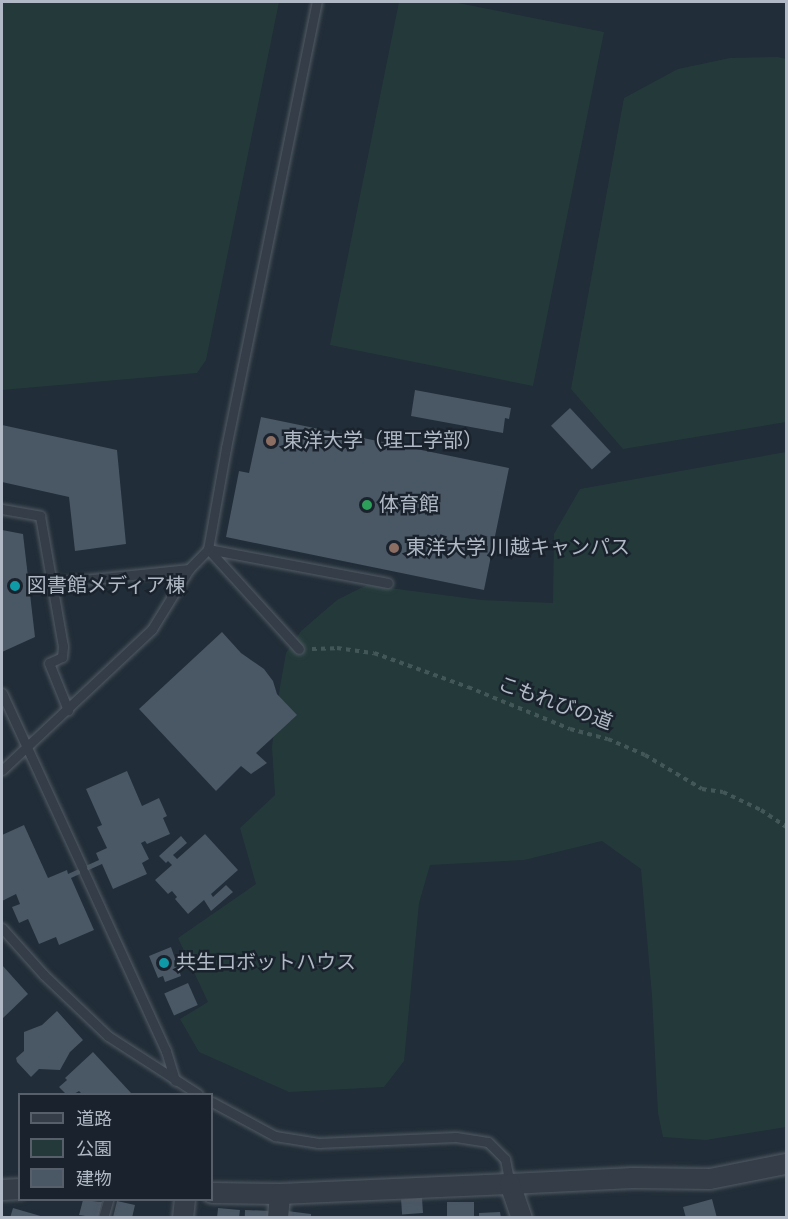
<!DOCTYPE html>
<meta charset="utf-8">
<style>
body{margin:0}
#map{position:relative;width:788px;height:1219px;overflow:hidden;background:#212d38;font-family:"Source Sans 3","Noto Sans JP",sans-serif}
div>[style]{position:absolute}
.green>*{inset:0;background:#243a3a}
.building>*{inset:0;background:#4a5764;transform-origin:0 0}
.path>*{height:4px;margin-top:-2px;transform-origin:0;background:repeating-linear-gradient(90deg,#435758 0 4.5px,transparent 0 9px)}
.roads{filter:drop-shadow(0 0 2px #535c66) drop-shadow(0 0 2px #535c66)}
.lane>*{height:9px;margin:-4.5px;padding:0 4.5px;transform-origin:4.5px;border-radius:4.5px;background:#353e48}
.street>*{height:20px;margin:-10px;padding:0 10px;transform-origin:10px;border-radius:10px;background:#353e48}
.dots>*{width:16px;height:16px;translate:-50% -50%;box-sizing:border-box;border:3px solid #1a232d;border-radius:50%}
span{translate:-50% -50%;white-space:nowrap;text-align:center;line-height:1.15;-webkit-text-stroke:5px #1a232d;paint-order:stroke}
.poi-label{font-size:20px;color:#b0b9c5}
.left{translate:0 -50%;text-align:left}
.street-label{font-size:20px;color:#b0b9c5}
.frame{position:absolute;inset:0;border:3px solid #b0b9c5;pointer-events:none}
.legend{position:absolute;left:18px;top:1093px;width:195px;height:108px;box-sizing:border-box;background:#1a232d;border:2px solid #565f6a;margin:0;padding:8px 10px;list-style:none;font-size:18px;color:#b0b9c5}
.legend li{display:flex;align-items:center;gap:12px;height:30px}
.legend b{width:30px;border:2px solid #565f6a}
</style>
<div id="map">
<div class="green">
<i style="clip-path:polygon(2px 2px,279px 2px,206px 360px,197px 373px,2px 390px)"></i>
<i style="clip-path:polygon(399px 2px,453px 2px,604px 32px,533px 386px,330px 345px)"></i>
<i style="clip-path:polygon(778px 57px,786px 59px,786px 422px,623px 449px,571px 389px,624px 98px,678px 69px,730px 58px)"></i>
<i style="clip-path:polygon(786px 452px,786px 1127px,706px 1140px,663px 1137px,658px 1113px,652px 996px,641px 869px,602px 841px,524px 860px,430px 865px,419px 903px,404px 1061px,384px 1087px,289px 1092px,199px 1052px,180px 1019px,208px 1002px,178px 938px,256px 884px,240px 828px,275px 795px,272px 747px,280px 687px,286px 653px,301px 631px,337px 600px,367px 585px,481px 600px,553px 603px,554px 534px,580px 489px)"></i>
</div>
<div class="building">
<i style="clip-path:polygon(415px 390px,511px 408px,509px 419px,505px 418px,503px 433px,411px 416px)"></i>
<i style="left:570px;top:408px;width:60px;height:26px;rotate:47deg"></i>
<i style="clip-path:polygon(261px 417px,509px 468px,484px 590px,226px 537px,239px 471px,249px 473px)"></i>
<i style="clip-path:polygon(2px 425px,117px 450px,126px 544px,75px 551px,69px 497px,2px 482px)"></i>
<i style="clip-path:polygon(2px 530px,23px 534px,35px 637px,2px 652px)"></i>
<i style="clip-path:polygon(222px 632px,241px 653px,264px 669px,273px 681px,277px 694px,297px 715px,256px 753px,267px 763px,251px 774px,241px 766px,216px 791px,139px 709px)"></i>
<i style="clip-path:polygon(127px 771px,142px 806px,159px 798px,167px 816px,163px 818px,170px 834px,147px 844px,145px 841px,141px 843px,149px 859px,142px 863px,147px 874px,113px 889px,102px 864px,71px 878px,94px 930px,59px 945px,56px 937px,39px 944px,28px 919px,19px 923px,12px 907px,20px 904px,16px 894px,2px 901px,2px 835px,24px 825px,48px 878px,67px 870px,68px 874px,99px 860px,96px 853px,107px 848px,97px 827px,102px 825px,86px 789px)"></i>
<i style="clip-path:polygon(205px 834px,238px 870px,211px 894px,213px 897px,226px 885px,233px 892px,211px 911px,204px 900px,188px 914px,175px 899px,177px 897px,172px 891px,168px 894px,155px 880px,172px 865px,168px 861px,166px 863px,159px 856px,181px 836px,187px 843px,173px 855px,177px 859px)"></i>
<i style="clip-path:polygon(171px 947px,181px 976px,165px 982px,163px 976px,158px 978px,149px 956px)"></i>
<i style="clip-path:polygon(2px 965px,28px 994px,2px 1019px)"></i>
<i style="left:188px;top:983px;width:24px;height:26px;rotate:66deg"></i>
<i style="clip-path:polygon(57px 1011px,83px 1040px,70px 1052px,60px 1070px,39px 1069px,31px 1077px,17px 1062px,16px 1058px,24px 1051px,24px 1032px,42px 1025px)"></i>
<i style="clip-path:polygon(93px 1052px,132px 1094px,82px 1094px,79px 1091px,74px 1094px,66px 1094px,59px 1087px,67px 1080px,65px 1078px)"></i>
<i style="left:422px;top:1198px;width:15px;height:21px;rotate:86deg"></i>
<i style="clip-path:polygon(712px 1199px,717px 1218px,686px 1218px,683px 1207px)"></i>
<i style="clip-path:polygon(83px 1200px,102px 1202px,98px 1218px,79px 1215px)"></i>
<i style="clip-path:polygon(117px 1201px,135px 1205px,132px 1218px,113px 1217px)"></i>
<i style="left:447px;top:1202px;width:27px;height:16px"></i>
<i style="clip-path:polygon(13px 1208px,44px 1217px,44px 1218px,10px 1218px)"></i>
<i style="clip-path:polygon(218px 1208px,240px 1210px,239px 1218px,217px 1218px)"></i>
<i style="left:245px;top:1210px;width:26px;height:8px;rotate:2deg"></i>
<i style="clip-path:polygon(287px 1211px,311px 1214px,311px 1218px,287px 1218px)"></i>
<i style="clip-path:polygon(500px 1212px,501px 1218px,479px 1218px,479px 1213px)"></i>
</div>
<div class="path">
<i style="left:312px;top:649px;width:25px;rotate:-2deg"></i>
<i style="left:337px;top:648px;width:37px;rotate:8deg"></i>
<i style="left:374px;top:653px;width:100px;rotate:19.9deg"></i>
<i style="left:468px;top:687px;width:110px;rotate:22.4deg"></i>
<i style="left:570px;top:729px;width:39px;rotate:15deg"></i>
<i style="left:608px;top:739px;width:40px;rotate:23.4deg"></i>
<i style="left:645px;top:755px;width:66px;rotate:30.8deg"></i>
<i style="left:702px;top:789px;width:21px;rotate:8deg"></i>
<i style="left:723px;top:792px;width:42px;rotate:25.3deg"></i>
<i style="left:761px;top:810px;width:30px;rotate:34deg"></i>
</div>
<div class="roads">
<div class="lane">
<i style="left:2px;top:509px;width:39px;rotate:10deg"></i>
<i style="left:40px;top:516px;width:132px;rotate:80deg"></i>
<i style="left:63px;top:646px;width:11px;rotate:95deg"></i>
<i style="left:62px;top:657px;width:14px;rotate:155deg"></i>
<i style="left:49px;top:663px;width:51px;rotate:68deg"></i>
<i style="left:208px;top:549px;width:183px;rotate:10.7deg"></i>
<i style="left:208px;top:549px;width:135px;rotate:47.7deg"></i>
<i style="left:54px;top:583px;width:136px;rotate:-5.9deg"></i>
<i style="left:2px;top:693px;width:192px;rotate:65.3deg"></i>
<i style="left:2px;top:770px;width:206px;rotate:-43.2deg"></i>
<i style="left:152px;top:629px;width:70px;rotate:-58.3deg"></i>
<i style="left:189px;top:569px;width:28px;rotate:-46deg"></i>
<i style="left:208px;top:549px;width:103px;rotate:-79.9deg"></i>
<i style="left:226px;top:448px;width:455px;rotate:-78.5deg"></i>
<i style="left:84px;top:872px;width:197px;rotate:65.4deg"></i>
<i style="left:166px;top:1051px;width:31px;rotate:73deg"></i>
<i style="left:2px;top:928px;width:63px;rotate:48.2deg"></i>
<i style="left:44px;top:975px;width:88px;rotate:43.6deg"></i>
<i style="left:108px;top:1036px;width:107px;rotate:32.8deg"></i>
<i style="left:212px;top:1102px;width:72px;rotate:28.4deg"></i>
<i style="left:275px;top:1136px;width:44px;rotate:9.2deg"></i>
<i style="left:318px;top:1143px;width:138px;rotate:-2.5deg"></i>
<i style="left:456px;top:1137px;width:32px;rotate:9deg"></i>
<i style="left:488px;top:1142px;width:24px;rotate:45deg"></i>
<i style="left:505px;top:1159px;width:25px;rotate:79deg"></i>
<i style="left:103px;top:1218px;width:19px;rotate:-74deg"></i>
</div>
<div class="street">
<i style="left:510px;top:1184px;width:123px;rotate:-2.8deg"></i>
<i style="left:633px;top:1178px;width:77px;rotate:0.7deg"></i>
<i style="left:710px;top:1179px;width:77px;rotate:-11.2deg"></i>
<i style="left:2px;top:1190px;width:18px;rotate:-3deg"></i>
<i style="left:212px;top:1193px;width:68px;rotate:0.8deg"></i>
<i style="left:280px;top:1194px;width:230px;rotate:-2.5deg"></i>
<i style="left:510px;top:1184px;width:36px;rotate:71deg"></i>
<i style="left:183px;top:1218px;width:18px;rotate:-84deg"></i>
<i style="left:278px;top:1218px;width:24px;rotate:-85deg"></i>
</div>
</div>
<div class="dots">
<i style="left:271px;top:441px;background:#8d6e63"></i>
<i style="left:367px;top:505px;background:#2e9e5b"></i>
<i style="left:394px;top:548px;background:#8d6e63"></i>
<i style="left:15px;top:586px;background:#0f9aa8"></i>
<i style="left:164px;top:963px;background:#0f9aa8"></i>
</div>
<div class="poi-label">
<span class="left" style="left:283px;top:441px">東洋大学（理工学部）</span>
<span class="left" style="left:379px;top:505px">体育館</span>
<span class="left" style="left:406px;top:548px">東洋大学 川越キャンパス</span>
<span class="left" style="left:27px;top:586px">図書館メディア棟</span>
<span class="left" style="left:176px;top:963px">共生ロボットハウス</span>
</div>
<div class="street-label">
<span style="left:555px;top:704px;rotate:20deg">こもれびの道</span>
</div>
<div class="frame"></div>
<ul class="legend">
<li><b style="height:8px;background:#353e48"></b>道路</li>
<li><b style="height:16px;background:#243a3a"></b>公園</li>
<li><b style="height:16px;background:#4a5764"></b>建物</li>
</ul>
</div>
